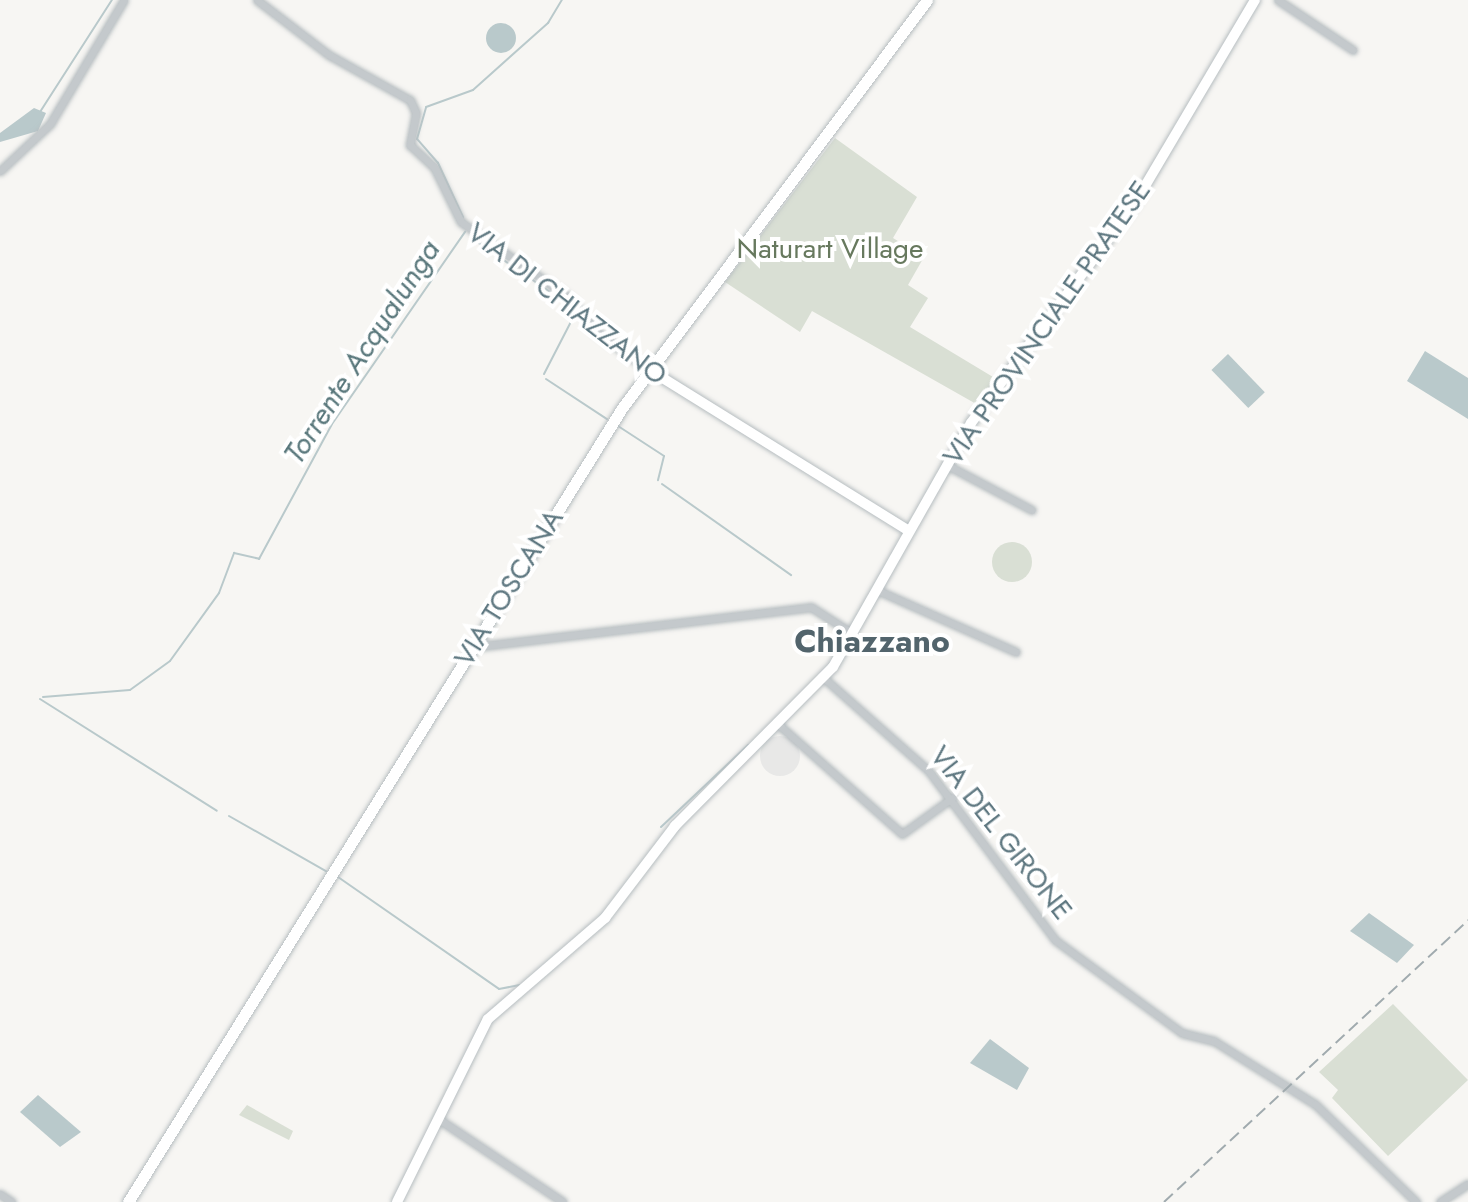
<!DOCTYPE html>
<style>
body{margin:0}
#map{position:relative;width:1468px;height:1202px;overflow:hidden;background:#f7f6f3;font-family:Jost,sans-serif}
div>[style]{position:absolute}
.built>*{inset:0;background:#e8e8e7}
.round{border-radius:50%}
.green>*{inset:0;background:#d9dfd4}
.water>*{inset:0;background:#b9c9cb;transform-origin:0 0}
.stream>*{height:2px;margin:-1px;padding:0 1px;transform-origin:1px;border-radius:1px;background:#b9c9cb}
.roads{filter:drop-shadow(0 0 2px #b6bdc0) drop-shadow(0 0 2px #b6bdc0)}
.street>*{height:7px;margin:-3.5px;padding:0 3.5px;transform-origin:3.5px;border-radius:3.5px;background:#c4c9cc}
.secondary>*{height:10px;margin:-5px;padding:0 5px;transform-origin:5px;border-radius:5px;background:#fff}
.primary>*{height:11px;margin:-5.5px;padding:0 5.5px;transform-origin:5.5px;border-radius:5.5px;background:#fff}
.rail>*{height:2px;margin-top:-1px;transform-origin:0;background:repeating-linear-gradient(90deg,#a0aaae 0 12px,transparent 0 18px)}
span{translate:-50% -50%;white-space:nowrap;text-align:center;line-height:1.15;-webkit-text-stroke:8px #fff;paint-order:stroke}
.park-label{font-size:28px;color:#67795e}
.street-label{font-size:28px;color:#5f7881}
.water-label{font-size:30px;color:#5a787c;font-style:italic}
.quarter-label{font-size:32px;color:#52646c;font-weight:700}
</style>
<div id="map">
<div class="built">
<i class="round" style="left:760px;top:736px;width:40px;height:40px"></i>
</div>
<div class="green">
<i style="clip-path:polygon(835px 138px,917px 197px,893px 238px,924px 257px,908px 285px,928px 298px,910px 327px,998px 380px,978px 405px,812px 311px,800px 332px,725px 282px)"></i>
<i class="round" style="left:992px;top:542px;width:40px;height:40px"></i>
<i style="clip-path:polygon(1393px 1004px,1468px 1080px,1388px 1156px,1332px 1098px,1338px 1090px,1319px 1072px)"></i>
<i style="clip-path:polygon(247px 1105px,293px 1131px,289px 1140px,239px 1115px)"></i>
</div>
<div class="water">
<i class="round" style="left:486px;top:23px;width:30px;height:30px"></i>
<i style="clip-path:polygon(34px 108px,46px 113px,38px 131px,0 142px,0 133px)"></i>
<i style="clip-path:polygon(1425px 351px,1468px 378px,1468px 419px,1407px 381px)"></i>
<i style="left:1228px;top:354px;width:53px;height:23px;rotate:46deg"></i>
<i style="clip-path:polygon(1369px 913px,1414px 945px,1397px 963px,1350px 931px)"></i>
<i style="clip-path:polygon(990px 1039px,1029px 1068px,1017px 1090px,970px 1063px)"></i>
<i style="clip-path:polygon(38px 1095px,81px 1132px,60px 1147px,20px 1112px)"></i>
</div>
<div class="stream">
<i style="left:40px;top:112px;width:133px;rotate:-57.3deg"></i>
<i style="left:463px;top:217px;width:60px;rotate:-114.8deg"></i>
<i style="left:438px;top:163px;width:32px;rotate:-131deg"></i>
<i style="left:417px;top:139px;width:33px;rotate:-74deg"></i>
<i style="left:426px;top:107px;width:50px;rotate:-19.9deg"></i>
<i style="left:473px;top:90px;width:101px;rotate:-41.8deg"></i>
<i style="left:548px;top:23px;width:27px;rotate:-59deg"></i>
<i style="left:473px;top:239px;width:120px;rotate:34.5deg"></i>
<i style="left:544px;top:374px;width:70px;rotate:-62.7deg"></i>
<i style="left:546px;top:379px;width:73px;rotate:33.3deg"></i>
<i style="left:618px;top:426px;width:55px;rotate:33.1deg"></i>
<i style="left:664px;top:456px;width:25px;rotate:104deg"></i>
<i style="left:662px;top:484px;width:158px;rotate:35.2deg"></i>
<i style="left:43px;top:697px;width:87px;rotate:-4.6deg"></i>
<i style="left:130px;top:690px;width:49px;rotate:-35.9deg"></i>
<i style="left:170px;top:661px;width:84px;rotate:-54.2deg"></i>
<i style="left:219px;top:593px;width:43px;rotate:-69.4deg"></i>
<i style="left:234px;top:553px;width:26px;rotate:13deg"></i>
<i style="left:259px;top:559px;width:153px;rotate:-61.6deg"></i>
<i style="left:332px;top:424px;width:234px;rotate:-55.3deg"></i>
<i style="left:40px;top:699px;width:209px;rotate:32.3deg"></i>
<i style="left:229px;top:816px;width:112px;rotate:29.6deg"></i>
<i style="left:661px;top:827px;width:120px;rotate:-43.3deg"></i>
<i style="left:338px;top:877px;width:196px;rotate:34.8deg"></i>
<i style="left:499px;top:989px;width:21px;rotate:-11deg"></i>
</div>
<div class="roads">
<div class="street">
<i style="left:257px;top:0;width:91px;rotate:37.4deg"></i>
<i style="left:329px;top:55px;width:93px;rotate:29.1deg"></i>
<i style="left:410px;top:100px;width:14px;rotate:65deg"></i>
<i style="left:416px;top:113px;width:33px;rotate:101deg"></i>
<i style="left:410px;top:145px;width:33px;rotate:43deg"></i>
<i style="left:434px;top:167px;width:61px;rotate:63.9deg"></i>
<i style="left:461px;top:222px;width:132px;rotate:35.1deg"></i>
<i style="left:569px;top:298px;width:45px;rotate:50.4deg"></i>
<i style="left:598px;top:333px;width:62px;rotate:35.8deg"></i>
<i style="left:1278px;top:0;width:90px;rotate:33.7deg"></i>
<i style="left:0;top:171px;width:69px;rotate:-43.2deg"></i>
<i style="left:50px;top:124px;width:144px;rotate:-59.2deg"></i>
<i style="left:945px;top:464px;width:98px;rotate:27.9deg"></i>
<i style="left:877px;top:590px;width:152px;rotate:24deg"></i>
<i style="left:473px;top:647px;width:340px;rotate:-6.7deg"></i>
<i style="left:811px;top:607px;width:50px;rotate:32.7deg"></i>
<i style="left:825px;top:679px;width:137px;rotate:41.5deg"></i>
<i style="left:928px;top:770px;width:212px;rotate:53.2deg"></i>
<i style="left:1055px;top:940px;width:157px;rotate:36.2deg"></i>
<i style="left:1182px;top:1033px;width:33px;rotate:14deg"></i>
<i style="left:1214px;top:1041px;width:119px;rotate:32deg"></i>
<i style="left:1315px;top:1104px;width:141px;rotate:44.1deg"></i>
<i style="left:779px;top:725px;width:164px;rotate:41.5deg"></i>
<i style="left:902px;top:834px;width:62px;rotate:-35.8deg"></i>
<i style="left:437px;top:1118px;width:151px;rotate:33.7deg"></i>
<i style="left:0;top:1194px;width:14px;rotate:34deg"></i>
<i style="left:1440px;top:1202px;width:33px;rotate:-33deg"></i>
</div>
<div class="secondary">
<i style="left:648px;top:369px;width:306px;rotate:31.8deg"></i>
<i style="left:397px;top:1202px;width:204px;rotate:-63.6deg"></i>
<i style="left:488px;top:1019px;width:155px;rotate:-40.8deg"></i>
<i style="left:605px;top:918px;width:116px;rotate:-52.7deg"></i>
<i style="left:675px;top:826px;width:224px;rotate:-45.2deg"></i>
<i style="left:833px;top:667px;width:280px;rotate:-60.5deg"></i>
<i style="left:971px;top:423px;width:274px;rotate:-53.3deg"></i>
<i style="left:1135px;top:203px;width:236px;rotate:-59.4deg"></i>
</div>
<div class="primary">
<i style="left:128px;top:1202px;width:935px;rotate:-58.11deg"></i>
<i style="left:622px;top:408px;width:509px;rotate:-53.22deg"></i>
</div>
</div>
<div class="rail">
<i style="left:1164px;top:1202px;width:415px;rotate:-42.8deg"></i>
</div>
<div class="park-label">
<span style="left:830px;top:249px">Naturart Village</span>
</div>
<div class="street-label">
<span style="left:567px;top:304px;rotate:38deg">VIA DI CHIAZZANO</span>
<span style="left:1047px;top:323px;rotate:-55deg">VIA PROVINCIALE PRATESE</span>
<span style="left:509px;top:588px;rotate:-58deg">VIA TOSCANA</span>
<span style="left:1001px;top:833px;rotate:52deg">VIA DEL GIRONE</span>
</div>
<div class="water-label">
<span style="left:362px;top:352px;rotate:-57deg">Torrente Acqualunga</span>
</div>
<div class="quarter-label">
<span style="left:872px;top:641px">Chiazzano</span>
</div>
</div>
